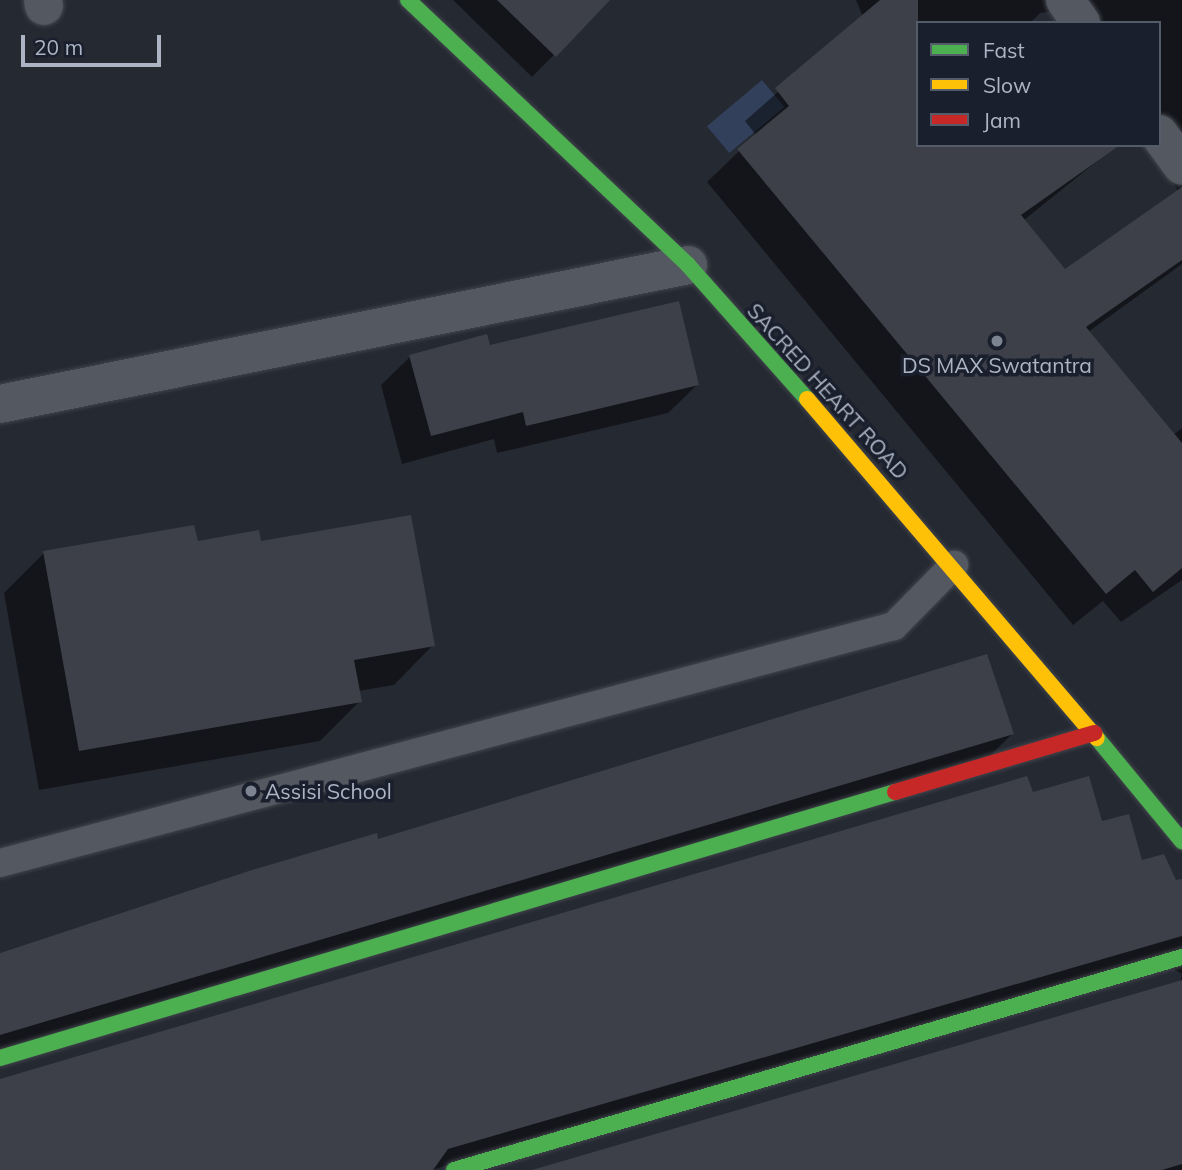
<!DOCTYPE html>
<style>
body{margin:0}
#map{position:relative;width:1182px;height:1170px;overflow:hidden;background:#252932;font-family:Mulish,sans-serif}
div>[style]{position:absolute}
.water>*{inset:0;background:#32405b;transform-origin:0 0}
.shadow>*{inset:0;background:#0007}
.building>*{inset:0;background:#3d4048}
.roads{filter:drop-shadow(0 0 2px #41444b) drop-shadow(0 0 2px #41444b)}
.lane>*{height:28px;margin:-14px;padding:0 14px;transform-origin:14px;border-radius:14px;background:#545860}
.street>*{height:38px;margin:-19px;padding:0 19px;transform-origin:19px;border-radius:19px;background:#545860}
.fast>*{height:16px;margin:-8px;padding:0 8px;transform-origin:8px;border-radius:8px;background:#4caf50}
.slow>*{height:16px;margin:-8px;padding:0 8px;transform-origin:8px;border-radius:8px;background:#ffc107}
.jam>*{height:16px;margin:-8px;padding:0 8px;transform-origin:8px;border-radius:8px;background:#c62828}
.dots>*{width:19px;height:19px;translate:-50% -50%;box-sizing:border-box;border:4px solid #191f2c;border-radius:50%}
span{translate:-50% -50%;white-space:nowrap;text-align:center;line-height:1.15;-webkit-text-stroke:7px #191f2c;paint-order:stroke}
.poi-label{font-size:21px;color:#adb5c4}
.left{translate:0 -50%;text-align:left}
.street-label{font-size:21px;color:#adb5c4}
.legend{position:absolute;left:916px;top:21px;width:245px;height:126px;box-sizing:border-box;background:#191f2c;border:2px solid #545b69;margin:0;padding:9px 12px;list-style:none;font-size:21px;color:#adb5c4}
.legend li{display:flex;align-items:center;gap:14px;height:35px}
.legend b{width:35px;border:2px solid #545b69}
.scale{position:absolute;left:21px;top:35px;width:140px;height:32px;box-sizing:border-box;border:4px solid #adb5c4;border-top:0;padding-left:9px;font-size:21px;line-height:24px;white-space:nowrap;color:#adb5c4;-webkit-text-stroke:5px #191f2c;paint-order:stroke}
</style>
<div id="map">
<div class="water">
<i style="left:762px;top:80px;width:35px;height:72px;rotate:50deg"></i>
</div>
<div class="shadow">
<i style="clip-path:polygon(453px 0,608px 0,532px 77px)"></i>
<i style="clip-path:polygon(evenodd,856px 0,1182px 0,1182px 264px,1088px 332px,1173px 435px,1182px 428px,1182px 580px,1121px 622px,1103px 601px,1073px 625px,707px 182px,756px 135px,745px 121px,863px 17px,856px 0,1057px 11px,1066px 23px,1159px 23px,1159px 145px,1146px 145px,1179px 192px,1065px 271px,1024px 220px,1111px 150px,918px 145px,918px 23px,1030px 23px,1040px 13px,1057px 11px)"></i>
<i style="clip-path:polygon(489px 347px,697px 385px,668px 413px,497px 453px,494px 439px,402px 464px,381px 385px,410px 357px)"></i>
<i style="clip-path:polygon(196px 543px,259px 543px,433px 645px,394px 685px,358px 691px,360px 701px,320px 741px,39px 790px,4px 593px,44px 553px)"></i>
<i style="clip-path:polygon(1012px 734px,990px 756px,0 1050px,0 953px,252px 871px,377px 841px)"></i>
<i style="clip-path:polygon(1032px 794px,1101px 823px,1141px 862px,1164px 856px,1175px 882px,1182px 881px,1182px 1170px,538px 1170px,1180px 982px,1182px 974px,1153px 957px,432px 1170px,0 1170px,0 1081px)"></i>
</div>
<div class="building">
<i style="clip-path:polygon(497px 0,610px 0,556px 57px)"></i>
<i style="clip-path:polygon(880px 0,918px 0,918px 145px,1120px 145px,1021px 215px,1065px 269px,1182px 187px,1182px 260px,1086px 327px,1182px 443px,1182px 568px,1153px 592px,1135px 570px,1106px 594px,737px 149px,789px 106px,775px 88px)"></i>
<i style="clip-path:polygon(679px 301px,699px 385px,526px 426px,523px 412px,431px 436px,409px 355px,487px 334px,490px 345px)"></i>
<i style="clip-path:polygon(411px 515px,435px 646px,354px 660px,362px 702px,79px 751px,43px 551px,194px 525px,198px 541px,259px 530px,261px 541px)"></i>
<i style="clip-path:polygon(987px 654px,1014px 734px,0 1035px,0 953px,252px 870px,377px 833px,378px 839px)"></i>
<i style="clip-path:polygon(1027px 776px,1033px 792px,1089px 776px,1102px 821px,1129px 814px,1142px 860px,1164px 854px,1176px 880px,1182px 879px,1182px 936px,448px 1149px,433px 1170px,0 1170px,0 1079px)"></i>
<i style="clip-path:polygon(1182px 980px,1182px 1164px,1162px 1170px,532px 1170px)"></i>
</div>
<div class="roads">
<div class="lane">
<i style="left:0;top:863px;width:925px;rotate:-14.85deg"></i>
<i style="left:894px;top:626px;width:86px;rotate:-45.5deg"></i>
</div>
<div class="street">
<i style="left:43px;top:0;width:6px;rotate:81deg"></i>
<i style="left:1065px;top:0;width:28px;rotate:55deg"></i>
<i style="left:1159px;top:134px;width:39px;rotate:54deg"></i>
<i style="left:0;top:404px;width:702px;rotate:-11.42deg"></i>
</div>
<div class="fast">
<i style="left:408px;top:0;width:386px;rotate:43.4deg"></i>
<i style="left:688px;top:265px;width:179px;rotate:48.4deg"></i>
<i style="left:1097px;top:738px;width:134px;rotate:50.5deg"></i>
<i style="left:0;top:1058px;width:934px;rotate:-16.55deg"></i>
<i style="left:454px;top:1170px;width:759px;rotate:-16.31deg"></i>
</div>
<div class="slow">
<i style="left:807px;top:399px;width:446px;rotate:49.5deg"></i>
</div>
<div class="jam">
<i style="left:895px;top:792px;width:208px;rotate:-16.5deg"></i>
</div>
</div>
<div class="dots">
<i style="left:997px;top:341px;background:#7d8491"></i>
<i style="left:251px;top:791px;background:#7d8491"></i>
</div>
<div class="poi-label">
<span style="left:997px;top:365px">DS MAX Swatantra</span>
<span class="left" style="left:265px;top:791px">Assisi School</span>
</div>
<div class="street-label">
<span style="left:828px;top:391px;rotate:48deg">SACRED HEART ROAD</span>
</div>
<ul class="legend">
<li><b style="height:9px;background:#4caf50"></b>Fast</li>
<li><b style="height:9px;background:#ffc107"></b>Slow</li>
<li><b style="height:9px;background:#c62828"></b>Jam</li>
</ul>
<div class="scale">20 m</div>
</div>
